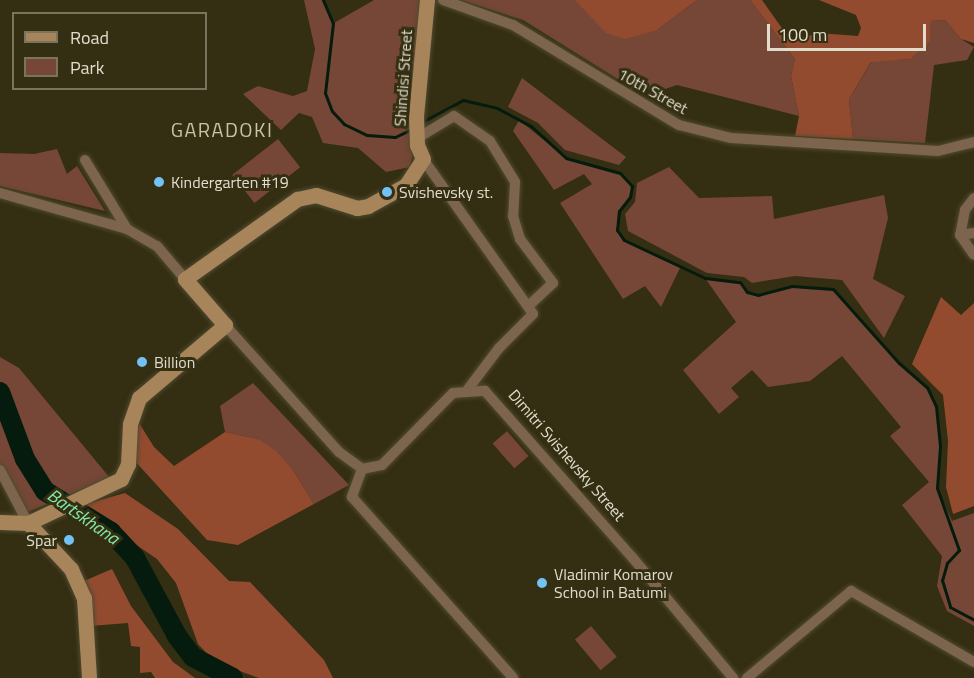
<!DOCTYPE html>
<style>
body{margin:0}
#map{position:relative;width:974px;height:678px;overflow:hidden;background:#342e12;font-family:"Titillium Web",sans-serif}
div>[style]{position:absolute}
.green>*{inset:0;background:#764736;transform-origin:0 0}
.forest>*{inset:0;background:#934b30}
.stream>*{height:3px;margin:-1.5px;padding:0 1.5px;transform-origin:1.5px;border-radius:1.5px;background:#041b0d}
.river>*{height:20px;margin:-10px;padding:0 10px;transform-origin:10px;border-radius:10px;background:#041b0d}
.roads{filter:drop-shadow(0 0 2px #504a30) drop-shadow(0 0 2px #504a30)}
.street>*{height:10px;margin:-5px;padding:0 5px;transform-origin:5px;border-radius:5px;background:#7c654c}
.secondary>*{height:15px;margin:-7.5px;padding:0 7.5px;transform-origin:7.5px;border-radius:7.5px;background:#a8845b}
.dots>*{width:16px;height:16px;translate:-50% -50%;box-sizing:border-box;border:3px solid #342e12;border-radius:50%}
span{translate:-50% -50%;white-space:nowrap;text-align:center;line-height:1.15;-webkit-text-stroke:6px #342e12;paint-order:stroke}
.street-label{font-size:16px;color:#e0ddcd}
.poi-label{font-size:16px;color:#e0ddcd}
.left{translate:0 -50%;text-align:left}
.right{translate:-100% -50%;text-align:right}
.water-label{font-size:18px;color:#82eaa8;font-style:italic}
.quarter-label{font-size:20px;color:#cac4a3;letter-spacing:1.5px}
.legend{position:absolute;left:12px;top:12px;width:195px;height:78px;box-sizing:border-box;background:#342e12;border:2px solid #79745d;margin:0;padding:8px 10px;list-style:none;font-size:18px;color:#e0ddcd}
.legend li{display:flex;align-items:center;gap:12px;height:30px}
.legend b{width:30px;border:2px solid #79745d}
.scale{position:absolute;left:767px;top:24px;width:159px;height:27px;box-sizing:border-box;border:3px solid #e0ddcd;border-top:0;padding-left:8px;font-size:18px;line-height:21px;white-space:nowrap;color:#e0ddcd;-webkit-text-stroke:4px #342e12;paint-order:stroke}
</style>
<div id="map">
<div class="green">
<i style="clip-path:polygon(304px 0,323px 0,334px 23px,374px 0,421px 0,414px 147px,410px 167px,386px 172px,358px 148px,323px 143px,312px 117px,299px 113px,281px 130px,243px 94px,258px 86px,293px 96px,307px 91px,315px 49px)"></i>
<i style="clip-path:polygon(461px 0,575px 0,657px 30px,697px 0,750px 0,795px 59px,791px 76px,799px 116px,677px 85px,645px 96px,523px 20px)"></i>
<i style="clip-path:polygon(945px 20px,961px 39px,974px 47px,967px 60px,934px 65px,925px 143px,853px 139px,849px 99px,872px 61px,910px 59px,930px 21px)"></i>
<i style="clip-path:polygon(522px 78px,626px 157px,619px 165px,565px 150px,538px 123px,508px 107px)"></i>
<i style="clip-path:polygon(519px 120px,566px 158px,620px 173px,632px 186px,630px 197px,619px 211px,617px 230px,625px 240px,681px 266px,661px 307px,645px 286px,623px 299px,560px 203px,592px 184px,584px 174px,554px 190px,513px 131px)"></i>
<i style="left:278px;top:139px;width:36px;height:58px;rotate:52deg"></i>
<i style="clip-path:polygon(57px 149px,67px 174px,77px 166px,105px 211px,0 186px,0 153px,34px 154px)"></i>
<i style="clip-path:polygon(669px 167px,699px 198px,772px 196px,774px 219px,884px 195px,888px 218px,873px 279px,905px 296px,884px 338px,842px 280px,795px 276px,752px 283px,744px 277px,707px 273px,628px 231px,625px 214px,635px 202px,637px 183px)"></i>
<i style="clip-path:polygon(705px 278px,740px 282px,748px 292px,758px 295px,792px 286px,833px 289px,899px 363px,927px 387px,936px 406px,940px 446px,937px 488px,952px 521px,974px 513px,974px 626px,947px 611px,937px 586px,942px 556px,902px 505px,929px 482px,890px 436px,901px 427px,842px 356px,810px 381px,768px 387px,752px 370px,731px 388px,739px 397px,719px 414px,683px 370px,736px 322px)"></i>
<i style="clip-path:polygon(0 357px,19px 368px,110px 478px,25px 513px,0 467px)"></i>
<i style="clip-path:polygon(253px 383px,349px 485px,314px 504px,293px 470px,258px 439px,225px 432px,220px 406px)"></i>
<i style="left:507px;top:431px;width:33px;height:19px;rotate:49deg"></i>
<i style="left:591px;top:626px;width:40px;height:21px;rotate:50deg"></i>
</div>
<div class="forest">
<i style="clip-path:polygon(575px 0,697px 0,657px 30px,625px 39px,606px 33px)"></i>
<i style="clip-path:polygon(750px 0,762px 0,791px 41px,818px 33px,858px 36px,861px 28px,856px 15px,819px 0,974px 0,974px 43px,961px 39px,945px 20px,930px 21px,930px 41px,910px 59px,871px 62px,849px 99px,853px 139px,795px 136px,799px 116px,791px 76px,795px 59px)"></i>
<i style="clip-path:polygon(941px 297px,961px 315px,974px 303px,974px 506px,953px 514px,946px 487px,948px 441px,943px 395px,912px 364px)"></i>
<i style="clip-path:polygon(139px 423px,154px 447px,174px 466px,225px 432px,258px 439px,276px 451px,293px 470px,314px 504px,238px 545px,207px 540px,133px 459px)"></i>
<i style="clip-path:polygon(125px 493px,178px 529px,229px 581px,250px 582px,324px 660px,333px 678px,259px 678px,215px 662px,198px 644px,176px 583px,157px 559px,79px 506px)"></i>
<i style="clip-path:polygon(112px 569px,131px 606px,173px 662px,195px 678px,155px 678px,151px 672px,140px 673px,140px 647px,131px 646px,128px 623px,90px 626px,84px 581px)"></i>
</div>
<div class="stream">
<i style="left:323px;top:0;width:25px;rotate:67deg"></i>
<i style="left:333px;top:23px;width:70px;rotate:96.5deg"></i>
<i style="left:325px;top:93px;width:19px;rotate:69deg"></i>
<i style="left:332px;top:111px;width:18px;rotate:47deg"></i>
<i style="left:344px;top:124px;width:25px;rotate:26deg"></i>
<i style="left:367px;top:135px;width:28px;rotate:4deg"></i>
<i style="left:395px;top:137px;width:19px;rotate:-25deg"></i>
<i style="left:422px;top:122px;width:47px;rotate:-28.2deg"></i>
<i style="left:463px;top:100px;width:35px;rotate:13deg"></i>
<i style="left:497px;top:108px;width:38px;rotate:28deg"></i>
<i style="left:531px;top:126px;width:47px;rotate:42.4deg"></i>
<i style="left:566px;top:158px;width:56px;rotate:15.5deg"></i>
<i style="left:620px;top:173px;width:18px;rotate:47deg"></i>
<i style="left:632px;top:186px;width:11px;rotate:100deg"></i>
<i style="left:630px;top:197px;width:18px;rotate:128deg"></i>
<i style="left:619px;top:211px;width:19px;rotate:96deg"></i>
<i style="left:617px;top:230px;width:12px;rotate:55deg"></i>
<i style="left:624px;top:240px;width:89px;rotate:25.1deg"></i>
<i style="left:705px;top:278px;width:35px;rotate:7deg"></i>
<i style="left:740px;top:282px;width:12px;rotate:55deg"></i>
<i style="left:747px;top:292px;width:11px;rotate:15deg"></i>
<i style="left:758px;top:295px;width:35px;rotate:-15deg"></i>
<i style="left:792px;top:286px;width:41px;rotate:4.2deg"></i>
<i style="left:833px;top:289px;width:99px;rotate:48.3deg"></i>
<i style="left:899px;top:363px;width:37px;rotate:41deg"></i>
<i style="left:927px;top:387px;width:21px;rotate:65deg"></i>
<i style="left:936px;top:406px;width:40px;rotate:84.3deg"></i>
<i style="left:940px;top:446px;width:42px;rotate:94.1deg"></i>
<i style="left:937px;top:488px;width:66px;rotate:70.5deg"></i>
<i style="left:959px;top:550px;width:18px;rotate:133deg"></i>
<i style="left:947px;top:563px;width:18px;rotate:106deg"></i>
<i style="left:942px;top:580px;width:28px;rotate:73deg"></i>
<i style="left:950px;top:607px;width:27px;rotate:28deg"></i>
</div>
<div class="river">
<i style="left:0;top:392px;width:72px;rotate:69.5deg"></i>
<i style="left:25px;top:459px;width:38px;rotate:58deg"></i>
<i style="left:45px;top:491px;width:78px;rotate:31.8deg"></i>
<i style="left:111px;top:532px;width:35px;rotate:47deg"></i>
<i style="left:135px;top:558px;width:89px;rotate:61.7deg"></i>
<i style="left:177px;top:636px;width:26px;rotate:53deg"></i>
<i style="left:193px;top:657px;width:45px;rotate:27.7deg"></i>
</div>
<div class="roads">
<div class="street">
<i style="left:443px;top:0;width:74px;rotate:19.7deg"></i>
<i style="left:513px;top:25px;width:194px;rotate:31.1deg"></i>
<i style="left:679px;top:125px;width:54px;rotate:14deg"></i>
<i style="left:731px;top:138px;width:207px;rotate:3.6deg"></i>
<i style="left:938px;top:151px;width:37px;rotate:-14deg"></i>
<i style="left:416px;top:139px;width:44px;rotate:-31.2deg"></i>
<i style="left:454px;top:116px;width:44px;rotate:34.8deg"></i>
<i style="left:490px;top:141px;width:48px;rotate:58.6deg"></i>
<i style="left:515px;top:182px;width:34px;rotate:93deg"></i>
<i style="left:513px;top:216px;width:24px;rotate:73deg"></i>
<i style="left:520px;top:239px;width:55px;rotate:53.1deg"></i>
<i style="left:553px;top:283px;width:33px;rotate:137deg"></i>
<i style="left:423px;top:159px;width:190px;rotate:54.6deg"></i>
<i style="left:533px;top:314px;width:48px;rotate:135deg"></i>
<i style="left:499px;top:348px;width:51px;rotate:127.1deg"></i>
<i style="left:85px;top:160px;width:81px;rotate:58.7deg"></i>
<i style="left:0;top:193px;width:132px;rotate:15.8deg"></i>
<i style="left:127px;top:229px;width:34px;rotate:30deg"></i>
<i style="left:157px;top:246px;width:43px;rotate:49.7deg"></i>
<i style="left:974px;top:198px;width:15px;rotate:127deg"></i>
<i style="left:965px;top:210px;width:25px;rotate:101deg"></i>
<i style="left:960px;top:235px;width:24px;rotate:55deg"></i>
<i style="left:960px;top:235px;width:14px;rotate:-8deg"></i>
<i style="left:225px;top:325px;width:171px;rotate:48.1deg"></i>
<i style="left:339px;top:452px;width:29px;rotate:36deg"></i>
<i style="left:362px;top:469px;width:20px;rotate:-11deg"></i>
<i style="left:382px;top:465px;width:101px;rotate:-45.4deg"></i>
<i style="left:453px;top:393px;width:32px;rotate:-4deg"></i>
<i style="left:485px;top:391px;width:222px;rotate:48.5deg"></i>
<i style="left:632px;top:557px;width:158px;rotate:50.1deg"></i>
<i style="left:362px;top:469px;width:30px;rotate:110deg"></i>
<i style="left:352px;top:497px;width:242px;rotate:48.3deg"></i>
<i style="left:0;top:470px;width:60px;rotate:62.2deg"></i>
<i style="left:747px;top:678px;width:136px;rotate:-39.9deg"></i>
<i style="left:851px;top:591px;width:142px;rotate:30deg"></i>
</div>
<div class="secondary">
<i style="left:0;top:522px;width:28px;rotate:2deg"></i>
<i style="left:28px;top:523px;width:103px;rotate:-25.3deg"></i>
<i style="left:121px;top:479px;width:17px;rotate:-65deg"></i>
<i style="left:128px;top:464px;width:40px;rotate:-87.1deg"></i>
<i style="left:130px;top:424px;width:28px;rotate:-71deg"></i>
<i style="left:139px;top:398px;width:113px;rotate:-40.3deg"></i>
<i style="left:225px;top:325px;width:61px;rotate:-131deg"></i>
<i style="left:185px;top:279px;width:138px;rotate:-35.5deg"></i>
<i style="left:297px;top:199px;width:19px;rotate:-12deg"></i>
<i style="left:316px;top:195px;width:43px;rotate:17.6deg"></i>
<i style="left:357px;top:208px;width:11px;rotate:-10deg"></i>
<i style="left:368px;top:206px;width:43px;rotate:-28.9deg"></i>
<i style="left:406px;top:185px;width:31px;rotate:-57deg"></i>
<i style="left:423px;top:159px;width:15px;rotate:-113deg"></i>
<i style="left:417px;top:145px;width:29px;rotate:-92deg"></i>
<i style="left:416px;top:116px;width:117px;rotate:-84.6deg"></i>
<i style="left:28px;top:523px;width:63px;rotate:46.9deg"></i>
<i style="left:71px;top:569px;width:32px;rotate:66deg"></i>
<i style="left:84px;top:598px;width:80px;rotate:86.4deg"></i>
</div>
</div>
<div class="dots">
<i style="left:159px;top:182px;background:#73c1f5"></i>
<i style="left:387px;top:192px;background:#73c1f5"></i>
<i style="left:142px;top:362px;background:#73c1f5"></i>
<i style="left:69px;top:540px;background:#73c1f5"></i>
<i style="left:542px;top:583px;background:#73c1f5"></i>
</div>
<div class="street-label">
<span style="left:403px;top:78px;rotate:-86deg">Shindisi Street</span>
<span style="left:653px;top:91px;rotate:29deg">10th Street</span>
<span style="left:567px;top:455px;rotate:49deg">Dimitri Svishevsky Street</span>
</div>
<div class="poi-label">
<span class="left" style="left:171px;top:182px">Kindergarten #19</span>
<span class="left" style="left:399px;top:192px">Svishevsky st.</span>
<span class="left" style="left:154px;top:362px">Billion</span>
<span class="right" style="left:57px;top:540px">Spar</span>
<span class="left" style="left:554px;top:583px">Vladimir Komarov<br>School in Batumi</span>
</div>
<div class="water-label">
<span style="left:83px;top:517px;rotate:35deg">Bartskhana</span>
</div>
<div class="quarter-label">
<span style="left:222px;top:129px">GARADOKI</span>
</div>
<ul class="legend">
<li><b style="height:8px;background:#a8845b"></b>Road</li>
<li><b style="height:16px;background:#764736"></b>Park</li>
</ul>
<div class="scale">100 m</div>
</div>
